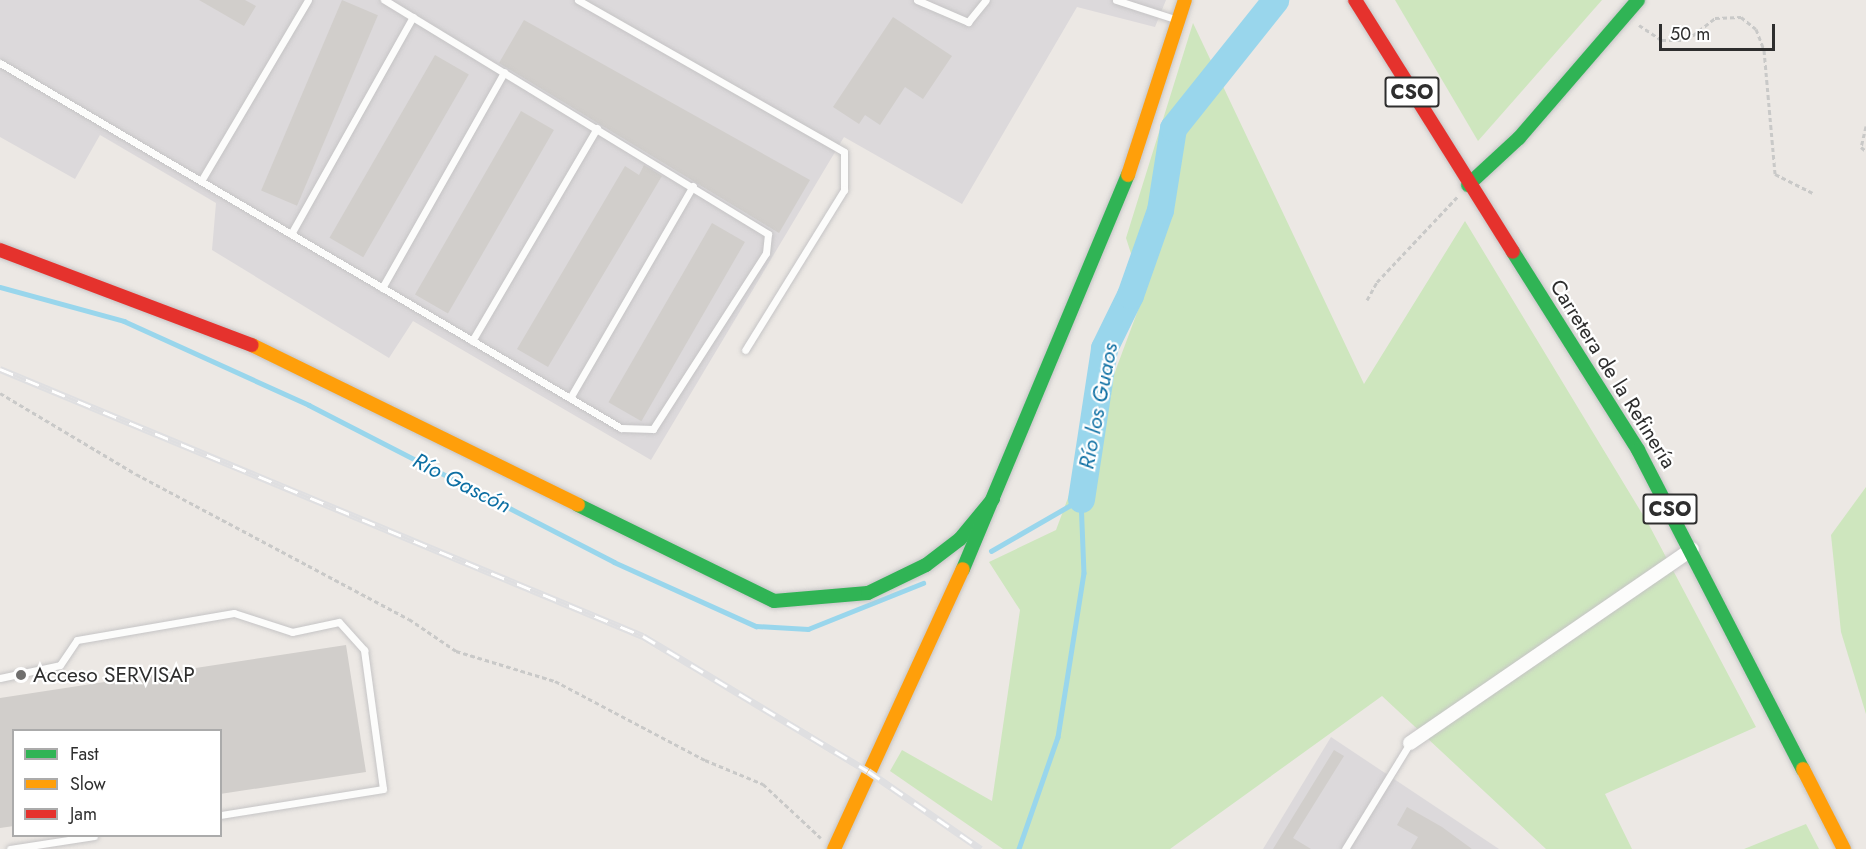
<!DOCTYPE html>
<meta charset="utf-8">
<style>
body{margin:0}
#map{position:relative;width:1866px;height:849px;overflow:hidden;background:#ece8e4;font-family:Jost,sans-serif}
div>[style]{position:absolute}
.industrial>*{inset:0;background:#dcd9db}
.green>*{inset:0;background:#cee6be}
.stream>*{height:4.5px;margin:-2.25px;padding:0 2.25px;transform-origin:2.25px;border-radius:2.25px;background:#99d6ec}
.river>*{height:27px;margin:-13.5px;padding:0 13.5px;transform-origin:13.5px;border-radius:13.5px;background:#99d6ec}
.building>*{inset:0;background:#d1cecb;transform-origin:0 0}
.path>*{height:3px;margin-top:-1.5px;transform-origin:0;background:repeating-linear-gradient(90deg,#c9c9c8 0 4.5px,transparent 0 7.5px)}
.roads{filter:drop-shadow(0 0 2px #c5c4c5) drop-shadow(0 0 2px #c5c4c5)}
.lane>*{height:7px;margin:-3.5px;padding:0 3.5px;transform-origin:3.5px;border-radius:3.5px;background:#fcfcfb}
.street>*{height:14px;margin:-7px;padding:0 7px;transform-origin:7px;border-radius:7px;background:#fcfcfb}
.fast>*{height:14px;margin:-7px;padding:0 7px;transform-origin:7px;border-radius:7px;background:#30b455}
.slow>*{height:14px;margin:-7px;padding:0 7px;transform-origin:7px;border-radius:7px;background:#ff9f0a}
.jam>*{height:14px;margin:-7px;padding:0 7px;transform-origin:7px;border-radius:7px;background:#e5322d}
.rail>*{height:7px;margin-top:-3.5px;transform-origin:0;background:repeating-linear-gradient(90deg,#fff 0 14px,#dfdfe1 0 28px);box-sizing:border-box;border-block:2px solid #dfdfe1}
.dots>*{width:16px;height:16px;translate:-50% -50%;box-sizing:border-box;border:3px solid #fff;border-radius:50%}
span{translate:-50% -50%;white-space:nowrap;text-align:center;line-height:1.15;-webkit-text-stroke:4.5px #fff;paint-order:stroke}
.shield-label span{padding:2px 4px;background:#fff;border:2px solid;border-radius:4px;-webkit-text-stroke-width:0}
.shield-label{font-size:20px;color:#2e2e2e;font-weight:700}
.street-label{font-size:21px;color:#2e2e2e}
.poi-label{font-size:21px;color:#2e2e2e}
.left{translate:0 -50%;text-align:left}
.water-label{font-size:22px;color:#0d6fa3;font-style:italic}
.legend{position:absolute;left:12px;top:729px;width:210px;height:108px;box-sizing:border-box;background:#fff;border:2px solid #ababab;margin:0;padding:8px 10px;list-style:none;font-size:18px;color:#2e2e2e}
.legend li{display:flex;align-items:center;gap:12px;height:30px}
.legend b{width:30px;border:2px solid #ababab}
.scale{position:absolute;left:1659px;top:24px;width:116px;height:27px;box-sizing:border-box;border:3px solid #2e2e2e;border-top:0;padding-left:8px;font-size:18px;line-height:21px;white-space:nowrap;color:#2e2e2e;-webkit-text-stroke:4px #fff;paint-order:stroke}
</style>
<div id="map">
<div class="industrial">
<i style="clip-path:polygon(0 0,1166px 0,1155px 27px,1077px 7px,962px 204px,844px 137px,651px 460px,413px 321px,389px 358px,212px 250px,216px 203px,100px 135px,75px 179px,0 137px)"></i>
<i style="clip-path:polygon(1331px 737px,1499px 849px,1263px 849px)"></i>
</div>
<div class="green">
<i style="clip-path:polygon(1395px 0,1602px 0,1478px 141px)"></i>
<i style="clip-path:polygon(1193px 23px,1364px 384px,1465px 221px,1649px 525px,1756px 727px,1605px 794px,1632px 849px,1546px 849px,1382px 696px,1170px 849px,1003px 849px,890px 771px,902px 750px,992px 801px,1020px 610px,989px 562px,1056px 530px,1144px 294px,1126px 238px)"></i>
<i style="clip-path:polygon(1866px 487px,1866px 714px,1841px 632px,1831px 535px)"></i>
<i style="clip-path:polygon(1806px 824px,1819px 849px,1744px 849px)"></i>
</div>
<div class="stream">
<i style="left:0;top:287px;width:129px;rotate:15.3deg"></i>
<i style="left:124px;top:321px;width:203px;rotate:24.4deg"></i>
<i style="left:309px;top:405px;width:343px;rotate:27.2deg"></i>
<i style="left:614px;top:562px;width:156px;rotate:24.3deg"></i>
<i style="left:756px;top:626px;width:52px;rotate:3.3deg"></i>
<i style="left:808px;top:629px;width:124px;rotate:-21.8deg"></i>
<i style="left:991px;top:551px;width:104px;rotate:-30deg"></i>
<i style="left:1081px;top:499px;width:74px;rotate:87.7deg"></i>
<i style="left:1084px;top:573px;width:166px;rotate:99deg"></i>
<i style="left:1058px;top:737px;width:119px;rotate:109.2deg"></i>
</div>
<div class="river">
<i style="left:1081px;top:499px;width:153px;rotate:-81.3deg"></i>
<i style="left:1104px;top:348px;width:59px;rotate:-63.9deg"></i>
<i style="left:1130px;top:295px;width:90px;rotate:-70.6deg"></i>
<i style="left:1160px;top:210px;width:83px;rotate:-81deg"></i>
<i style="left:1173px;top:128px;width:164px;rotate:-51.4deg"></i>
</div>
<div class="building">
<i style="clip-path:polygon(199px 0,245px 0,256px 6px,244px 26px)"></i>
<i style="left:342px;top:0;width:39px;height:207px;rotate:23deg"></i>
<i style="clip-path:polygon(893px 17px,952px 56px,923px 99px,905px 87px,880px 125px,865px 115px,859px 124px,833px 107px)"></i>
<i style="clip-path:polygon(524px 20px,810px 180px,779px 233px,499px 63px)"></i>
<i style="left:435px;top:55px;width:39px;height:211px;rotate:30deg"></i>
<i style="left:521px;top:111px;width:38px;height:212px;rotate:30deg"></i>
<i style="clip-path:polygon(644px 165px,662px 176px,548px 367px,517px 349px,625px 166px,639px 175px)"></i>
<i style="left:712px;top:223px;width:38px;height:207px;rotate:30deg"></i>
<i style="clip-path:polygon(346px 645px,366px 772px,220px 794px,220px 730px,14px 730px,14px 826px,0 828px,0 698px)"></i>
<i style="clip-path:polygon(1334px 750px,1344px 756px,1293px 838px,1311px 849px,1273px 849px)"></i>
<i style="clip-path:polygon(1407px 807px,1442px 827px,1472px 849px,1411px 849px,1418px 837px,1397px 825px)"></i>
</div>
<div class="path">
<i style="left:1639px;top:25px;width:27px;rotate:34deg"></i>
<i style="left:1661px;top:40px;width:26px"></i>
<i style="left:1687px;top:40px;width:36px;rotate:-38deg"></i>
<i style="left:1715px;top:18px;width:26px;rotate:-2deg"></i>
<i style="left:1741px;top:17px;width:19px;rotate:39deg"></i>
<i style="left:1756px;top:29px;width:22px;rotate:69deg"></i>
<i style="left:1764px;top:50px;width:124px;rotate:84.9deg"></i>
<i style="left:1775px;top:174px;width:42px;rotate:26.6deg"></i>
<i style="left:1866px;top:126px;width:22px;rotate:103deg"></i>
<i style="left:1861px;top:147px;width:6px;rotate:39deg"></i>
<i style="left:1367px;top:300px;width:21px;rotate:-61deg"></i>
<i style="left:1377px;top:282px;width:117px;rotate:-46.7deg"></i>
<i style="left:0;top:393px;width:158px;rotate:30.8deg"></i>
<i style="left:136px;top:474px;width:309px;rotate:28deg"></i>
<i style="left:409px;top:619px;width:57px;rotate:34.2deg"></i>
<i style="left:456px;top:651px;width:103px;rotate:16.9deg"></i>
<i style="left:555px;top:681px;width:170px;rotate:27.8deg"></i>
<i style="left:705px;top:760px;width:63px;rotate:22.5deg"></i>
<i style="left:763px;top:784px;width:79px;rotate:43deg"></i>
</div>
<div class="roads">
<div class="lane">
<i style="left:578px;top:0;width:306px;rotate:29.7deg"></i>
<i style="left:844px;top:152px;width:38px;rotate:90deg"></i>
<i style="left:844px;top:190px;width:188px;rotate:121.7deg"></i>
<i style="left:917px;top:0;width:56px;rotate:23.3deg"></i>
<i style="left:968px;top:22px;width:28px;rotate:-51deg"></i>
<i style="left:1116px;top:0;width:65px;rotate:17.9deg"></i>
<i style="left:0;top:63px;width:720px;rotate:30.45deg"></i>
<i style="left:621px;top:428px;width:32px;rotate:2deg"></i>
<i style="left:653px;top:429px;width:209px;rotate:-57.3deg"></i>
<i style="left:766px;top:253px;width:19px;rotate:-84deg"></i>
<i style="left:768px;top:234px;width:450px;rotate:-148.6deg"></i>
<i style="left:201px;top:181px;width:210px;rotate:-59.4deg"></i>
<i style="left:291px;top:234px;width:249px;rotate:-60.7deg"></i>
<i style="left:382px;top:288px;width:248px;rotate:-60.5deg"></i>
<i style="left:472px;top:341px;width:247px;rotate:-59.6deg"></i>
<i style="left:570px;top:398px;width:245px;rotate:-59.9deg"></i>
<i style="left:0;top:678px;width:61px;rotate:-12.2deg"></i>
<i style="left:60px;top:665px;width:30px;rotate:-56deg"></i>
<i style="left:77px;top:640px;width:159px;rotate:-9.8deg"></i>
<i style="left:234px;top:613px;width:61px;rotate:18.1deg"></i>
<i style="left:292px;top:632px;width:48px;rotate:-12deg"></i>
<i style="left:339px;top:622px;width:38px;rotate:48deg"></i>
<i style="left:364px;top:650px;width:140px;rotate:82.2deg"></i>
<i style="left:383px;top:789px;width:165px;rotate:170.9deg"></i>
<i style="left:10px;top:849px;width:85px;rotate:-8.8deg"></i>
<i style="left:1345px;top:849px;width:124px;rotate:-58.5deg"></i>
</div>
<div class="street">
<i style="left:1410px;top:743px;width:342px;rotate:-34.5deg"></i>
</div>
<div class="fast">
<i style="left:1468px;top:185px;width:69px;rotate:-42.7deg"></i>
<i style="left:1519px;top:138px;width:182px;rotate:-49.2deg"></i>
<i style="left:1513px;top:252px;width:234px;rotate:57.7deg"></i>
<i style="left:1638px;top:450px;width:359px;rotate:62.7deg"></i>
<i style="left:578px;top:505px;width:218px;rotate:26.1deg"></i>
<i style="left:774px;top:601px;width:94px;rotate:-4.9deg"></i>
<i style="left:868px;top:593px;width:64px;rotate:-25.8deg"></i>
<i style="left:926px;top:565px;width:43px;rotate:-37.4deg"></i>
<i style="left:960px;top:539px;width:52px;rotate:-50.5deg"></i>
<i style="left:963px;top:569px;width:427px;rotate:-67.3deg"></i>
</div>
<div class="slow">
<i style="left:1128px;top:175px;width:184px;rotate:-72deg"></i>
<i style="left:252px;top:345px;width:363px;rotate:26.1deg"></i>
<i style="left:1803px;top:769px;width:90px;rotate:62.9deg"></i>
<i style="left:834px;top:849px;width:308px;rotate:-65.3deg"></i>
</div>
<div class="jam">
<i style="left:1355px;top:0;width:297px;rotate:57.9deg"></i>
<i style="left:0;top:250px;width:269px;rotate:20.7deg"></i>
</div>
</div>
<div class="rail">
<i style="left:0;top:369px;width:696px;rotate:22.55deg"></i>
<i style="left:643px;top:636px;width:262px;rotate:31deg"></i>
<i style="left:868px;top:771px;width:137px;rotate:34.6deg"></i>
</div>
<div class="dots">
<i style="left:21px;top:675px;background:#706f6e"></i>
</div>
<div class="shield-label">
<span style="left:1412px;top:92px">CSO</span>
<span style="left:1670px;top:509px">CSO</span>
</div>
<div class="street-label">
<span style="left:1613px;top:374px;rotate:58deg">Carretera de la Refinería</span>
</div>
<div class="poi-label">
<span class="left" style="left:33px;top:675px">Acceso SERVISAP</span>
</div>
<div class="water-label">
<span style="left:1098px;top:406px;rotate:-79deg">Río los Guaos</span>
<span style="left:462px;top:483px;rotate:27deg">Río Gascón</span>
</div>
<ul class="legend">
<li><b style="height:8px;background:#30b455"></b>Fast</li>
<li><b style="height:8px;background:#ff9f0a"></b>Slow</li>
<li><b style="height:8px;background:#e5322d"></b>Jam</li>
</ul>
<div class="scale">50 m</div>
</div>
